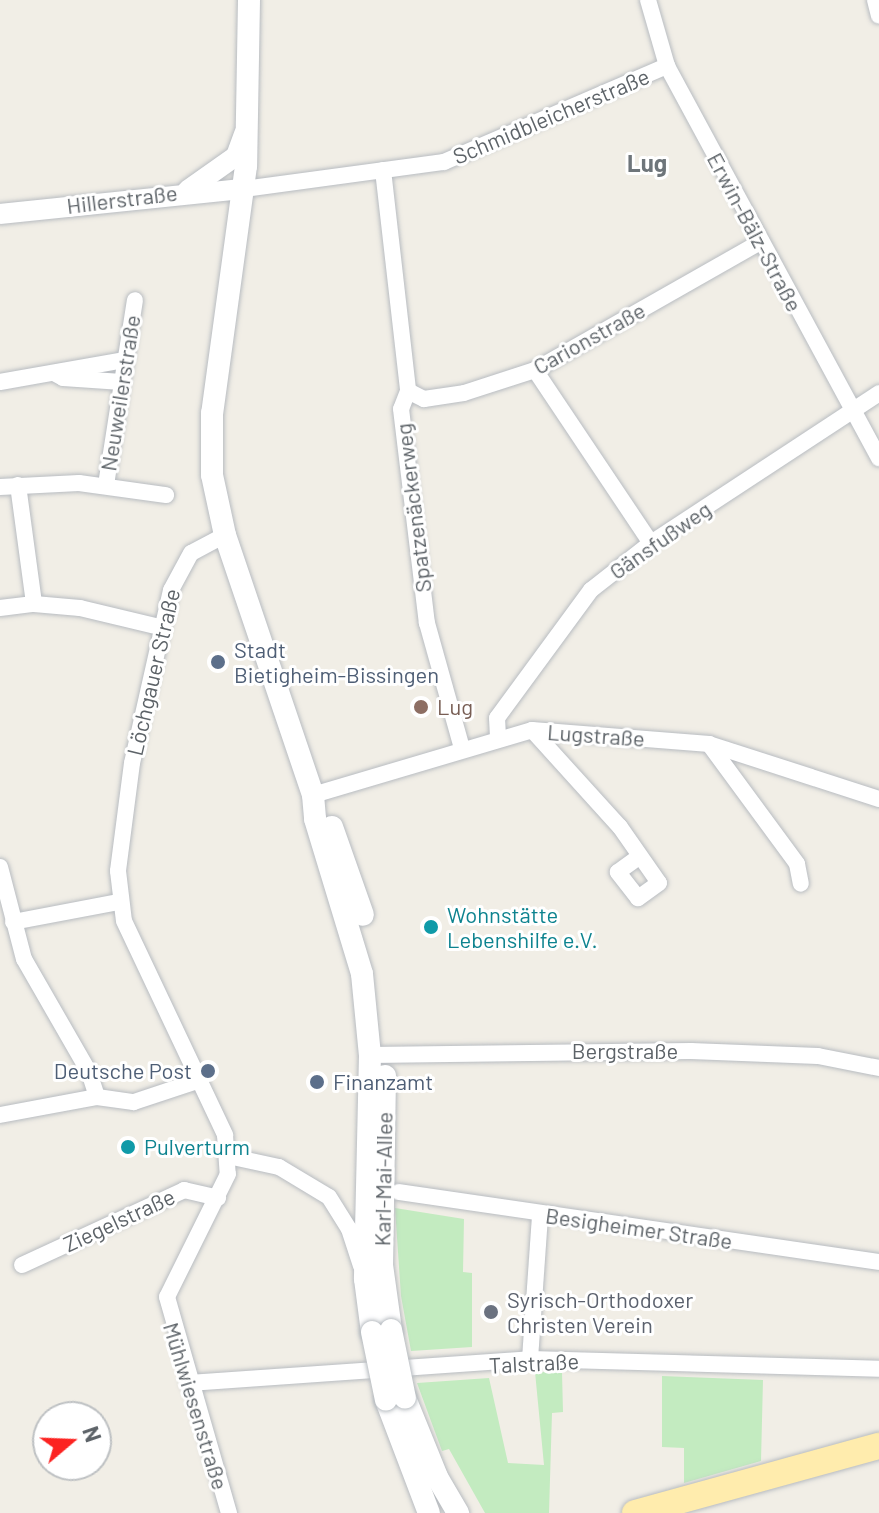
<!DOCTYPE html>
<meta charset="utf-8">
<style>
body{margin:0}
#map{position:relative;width:879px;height:1513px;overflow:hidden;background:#f1eee6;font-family:Barlow,sans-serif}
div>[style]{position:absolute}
.green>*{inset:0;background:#c3ebc0}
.roads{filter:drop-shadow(0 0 2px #b8bcc1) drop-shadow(0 0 2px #b8bcc1)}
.minor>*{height:16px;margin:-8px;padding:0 8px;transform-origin:8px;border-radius:8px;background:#fff}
.tertiary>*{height:20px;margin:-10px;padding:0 10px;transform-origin:10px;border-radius:10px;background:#fff}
.secondary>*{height:22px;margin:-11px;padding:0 11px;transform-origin:11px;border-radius:11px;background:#fff}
.primary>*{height:26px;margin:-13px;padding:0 13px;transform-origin:13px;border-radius:13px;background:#ffecad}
.bridges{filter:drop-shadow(0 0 2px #b7bcc1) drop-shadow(0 0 2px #b7bcc1)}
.secondary-bridge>*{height:22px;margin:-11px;padding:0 11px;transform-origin:11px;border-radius:11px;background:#fff}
.dots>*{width:22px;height:22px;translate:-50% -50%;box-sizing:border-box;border:4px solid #fff;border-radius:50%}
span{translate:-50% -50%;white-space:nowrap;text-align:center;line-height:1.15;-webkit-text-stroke:6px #fff;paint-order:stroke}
.street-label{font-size:22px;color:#5d6368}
.service-label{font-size:22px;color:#4e5e75}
.left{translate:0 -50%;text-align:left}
.right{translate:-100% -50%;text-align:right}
.education-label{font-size:22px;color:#785e54}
.culture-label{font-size:22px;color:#0d838f}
.worship-label{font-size:22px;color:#5b616d}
.neighbourhood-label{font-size:24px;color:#6e757a;font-weight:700}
.north{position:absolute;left:32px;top:1401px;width:80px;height:80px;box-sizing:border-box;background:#fff;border:2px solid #bec1c3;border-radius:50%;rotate:71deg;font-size:22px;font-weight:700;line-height:32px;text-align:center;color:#5d6368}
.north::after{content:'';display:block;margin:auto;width:28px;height:36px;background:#fc2321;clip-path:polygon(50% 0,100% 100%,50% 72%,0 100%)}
</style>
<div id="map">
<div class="green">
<i style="clip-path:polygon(395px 1208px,464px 1219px,463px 1272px,472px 1273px,472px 1347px,411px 1351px,401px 1296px)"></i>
<i style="clip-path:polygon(535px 1372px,562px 1372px,563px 1412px,552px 1413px,549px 1513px,485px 1513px,449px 1449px,442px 1451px,417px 1383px,489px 1378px,508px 1463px,544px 1465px)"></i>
<i style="clip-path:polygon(662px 1376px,763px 1380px,761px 1461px,684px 1483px,684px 1448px,662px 1447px)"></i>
</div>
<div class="roads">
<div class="minor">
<i style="left:648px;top:0;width:69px;rotate:73.9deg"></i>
<i style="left:667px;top:66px;width:446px;rotate:61.6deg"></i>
<i style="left:875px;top:0;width:16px;rotate:76deg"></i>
<i style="left:383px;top:170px;width:222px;rotate:83.5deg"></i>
<i style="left:408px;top:391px;width:19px;rotate:111deg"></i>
<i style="left:401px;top:409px;width:216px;rotate:83.1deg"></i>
<i style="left:427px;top:623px;width:130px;rotate:74.4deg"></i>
<i style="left:244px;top:189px;width:202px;rotate:-7.7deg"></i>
<i style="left:444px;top:162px;width:243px;rotate:-23.3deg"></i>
<i style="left:535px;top:370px;width:208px;rotate:56.2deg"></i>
<i style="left:54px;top:373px;width:10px;rotate:29deg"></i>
<i style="left:63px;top:378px;width:59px;rotate:3.9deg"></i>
<i style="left:0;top:382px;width:127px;rotate:-10deg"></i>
<i style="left:408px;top:391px;width:18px;rotate:27deg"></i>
<i style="left:424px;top:399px;width:40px;rotate:-8.5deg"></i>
<i style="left:464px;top:393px;width:75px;rotate:-17.9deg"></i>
<i style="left:535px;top:370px;width:259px;rotate:-29.6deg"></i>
<i style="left:18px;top:485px;width:120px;rotate:82.3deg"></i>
<i style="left:106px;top:485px;width:187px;rotate:-81.1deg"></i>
<i style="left:0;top:487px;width:79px;rotate:-2.9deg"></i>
<i style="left:79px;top:483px;width:88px;rotate:7.9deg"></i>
<i style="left:225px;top:535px;width:38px;rotate:152deg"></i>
<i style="left:191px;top:553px;width:42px;rotate:118.4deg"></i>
<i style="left:171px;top:590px;width:177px;rotate:102.7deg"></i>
<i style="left:132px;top:763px;width:109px;rotate:97.4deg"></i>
<i style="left:118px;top:871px;width:50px;rotate:83.2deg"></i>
<i style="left:124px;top:921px;width:237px;rotate:64.7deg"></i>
<i style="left:225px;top:1135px;width:39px;rotate:86deg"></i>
<i style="left:228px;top:1174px;width:137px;rotate:116.4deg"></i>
<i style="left:167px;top:1297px;width:225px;rotate:74deg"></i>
<i style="left:0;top:608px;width:34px;rotate:-7deg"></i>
<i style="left:34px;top:604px;width:46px;rotate:5deg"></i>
<i style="left:80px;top:608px;width:85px;rotate:13.5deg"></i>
<i style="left:532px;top:730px;width:131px;rotate:47.8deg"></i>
<i style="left:620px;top:827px;width:68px;rotate:55.1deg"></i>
<i style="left:659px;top:883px;width:26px;rotate:144deg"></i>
<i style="left:638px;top:898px;width:33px;rotate:-128deg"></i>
<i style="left:618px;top:872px;width:26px;rotate:-36deg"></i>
<i style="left:498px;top:737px;width:19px;rotate:-93deg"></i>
<i style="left:497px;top:718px;width:159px;rotate:-53.7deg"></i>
<i style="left:591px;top:590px;width:76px;rotate:-38.1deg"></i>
<i style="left:651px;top:543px;width:273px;rotate:-33.3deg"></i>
<i style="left:709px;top:744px;width:149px;rotate:53.7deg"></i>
<i style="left:797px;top:864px;width:20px;rotate:79deg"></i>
<i style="left:313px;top:795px;width:228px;rotate:-16.5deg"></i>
<i style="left:532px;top:730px;width:178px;rotate:4.5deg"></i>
<i style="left:709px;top:744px;width:179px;rotate:17.9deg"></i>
<i style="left:0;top:867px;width:95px;rotate:75.4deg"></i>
<i style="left:24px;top:959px;width:130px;rotate:60.1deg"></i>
<i style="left:89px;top:1072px;width:26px;rotate:72deg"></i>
<i style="left:13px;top:922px;width:108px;rotate:-10.7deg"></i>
<i style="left:370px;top:1055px;width:321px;rotate:-0.7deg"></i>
<i style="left:691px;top:1051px;width:127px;rotate:2.3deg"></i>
<i style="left:818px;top:1056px;width:62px;rotate:11.1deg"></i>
<i style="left:0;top:1115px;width:99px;rotate:-10.5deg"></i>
<i style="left:97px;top:1097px;width:37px;rotate:8deg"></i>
<i style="left:134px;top:1102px;width:66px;rotate:-18.4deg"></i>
<i style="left:228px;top:1156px;width:52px;rotate:12.2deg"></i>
<i style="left:279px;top:1167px;width:58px;rotate:31deg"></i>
<i style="left:329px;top:1197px;width:38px;rotate:58deg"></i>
<i style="left:349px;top:1229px;width:39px;rotate:72deg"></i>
<i style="left:399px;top:1192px;width:485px;rotate:8.3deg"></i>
<i style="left:22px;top:1265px;width:179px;rotate:-24.8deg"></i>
<i style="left:184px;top:1190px;width:35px;rotate:13deg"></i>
<i style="left:530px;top:1359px;width:144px;rotate:-86deg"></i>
<i style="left:189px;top:1383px;width:342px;rotate:-4deg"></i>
<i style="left:530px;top:1359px;width:349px;rotate:1.6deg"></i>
</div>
<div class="tertiary">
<i style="left:188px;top:190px;width:59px;rotate:-35.3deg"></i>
<i style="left:236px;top:156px;width:23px;rotate:-70deg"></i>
<i style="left:0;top:214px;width:245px;rotate:-5.9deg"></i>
</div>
<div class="secondary">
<i style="left:249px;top:0;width:166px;rotate:91deg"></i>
<i style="left:246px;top:166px;width:249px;rotate:97.8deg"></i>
<i style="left:212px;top:413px;width:62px;rotate:90deg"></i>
<i style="left:212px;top:475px;width:61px;rotate:77.8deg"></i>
<i style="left:225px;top:535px;width:274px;rotate:71.3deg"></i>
<i style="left:313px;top:795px;width:24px;rotate:85deg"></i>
<i style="left:315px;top:819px;width:162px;rotate:73.1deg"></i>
<i style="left:362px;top:974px;width:81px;rotate:84.4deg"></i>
<i style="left:370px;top:1055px;width:224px;rotate:91.3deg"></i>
<i style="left:365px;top:1279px;width:53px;rotate:82.5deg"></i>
<i style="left:332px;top:827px;width:93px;rotate:70.6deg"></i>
<i style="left:385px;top:1076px;width:189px;rotate:90.9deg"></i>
<i style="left:382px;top:1265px;width:66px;rotate:82.1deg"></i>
<i style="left:405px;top:1398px;width:85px;rotate:67.9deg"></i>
<i style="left:437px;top:1477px;width:42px;rotate:59.7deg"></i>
<i style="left:386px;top:1400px;width:121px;rotate:69.2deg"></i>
</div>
<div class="primary">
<i style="left:635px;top:1513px;width:253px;rotate:-15.4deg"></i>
</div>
</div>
<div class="bridges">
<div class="secondary-bridge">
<i style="left:391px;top:1330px;width:69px;rotate:78.4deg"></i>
<i style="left:372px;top:1332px;width:69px;rotate:78.4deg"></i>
</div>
</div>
<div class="dots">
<i style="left:218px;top:662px;background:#5c6f8a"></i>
<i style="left:421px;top:707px;background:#8d6e63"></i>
<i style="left:431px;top:927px;background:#0f9aa8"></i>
<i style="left:208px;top:1071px;background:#5c6f8a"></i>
<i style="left:317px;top:1082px;background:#5c6f8a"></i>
<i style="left:128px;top:1147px;background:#0f9aa8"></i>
<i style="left:491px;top:1312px;background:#6b7280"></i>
</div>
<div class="street-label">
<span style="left:551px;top:116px;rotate:-23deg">Schmidbleicherstraße</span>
<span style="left:122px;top:199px;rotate:-7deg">Hillerstraße</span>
<span style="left:755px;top:232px;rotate:62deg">Erwin-Bälz-Straße</span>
<span style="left:589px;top:338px;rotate:-29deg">Carionstraße</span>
<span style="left:120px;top:393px;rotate:-81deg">Neuweilerstraße</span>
<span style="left:413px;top:508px;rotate:-97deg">Spatzenäckerweg</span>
<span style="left:660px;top:540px;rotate:-35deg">Gänsfußweg</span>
<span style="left:153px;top:672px;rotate:-77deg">Löchgauer Straße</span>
<span style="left:596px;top:735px;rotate:4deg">Lugstraße</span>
<span style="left:625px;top:1051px">Bergstraße</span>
<span style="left:383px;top:1179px;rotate:-89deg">Karl-Mai-Allee</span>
<span style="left:119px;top:1220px;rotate:-25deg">Ziegelstraße</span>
<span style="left:639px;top:1228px;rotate:8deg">Besigheimer Straße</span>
<span style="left:534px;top:1363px;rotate:-3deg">Talstraße</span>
<span style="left:196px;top:1406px;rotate:73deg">Mühlwiesenstraße</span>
</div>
<div class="service-label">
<span class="left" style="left:234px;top:662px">Stadt<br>Bietigheim-Bissingen</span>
<span class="right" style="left:192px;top:1071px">Deutsche Post</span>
<span class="left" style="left:333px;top:1082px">Finanzamt</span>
</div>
<div class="education-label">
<span class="left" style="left:437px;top:707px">Lug</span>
</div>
<div class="culture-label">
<span class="left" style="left:447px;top:927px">Wohnstätte<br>Lebenshilfe e.V.</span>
<span class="left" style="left:144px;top:1147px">Pulverturm</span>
</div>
<div class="worship-label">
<span class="left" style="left:507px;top:1312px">Syrisch-Orthodoxer<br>Christen Verein</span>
</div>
<div class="neighbourhood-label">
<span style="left:647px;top:163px">Lug</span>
</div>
<div class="north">N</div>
</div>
